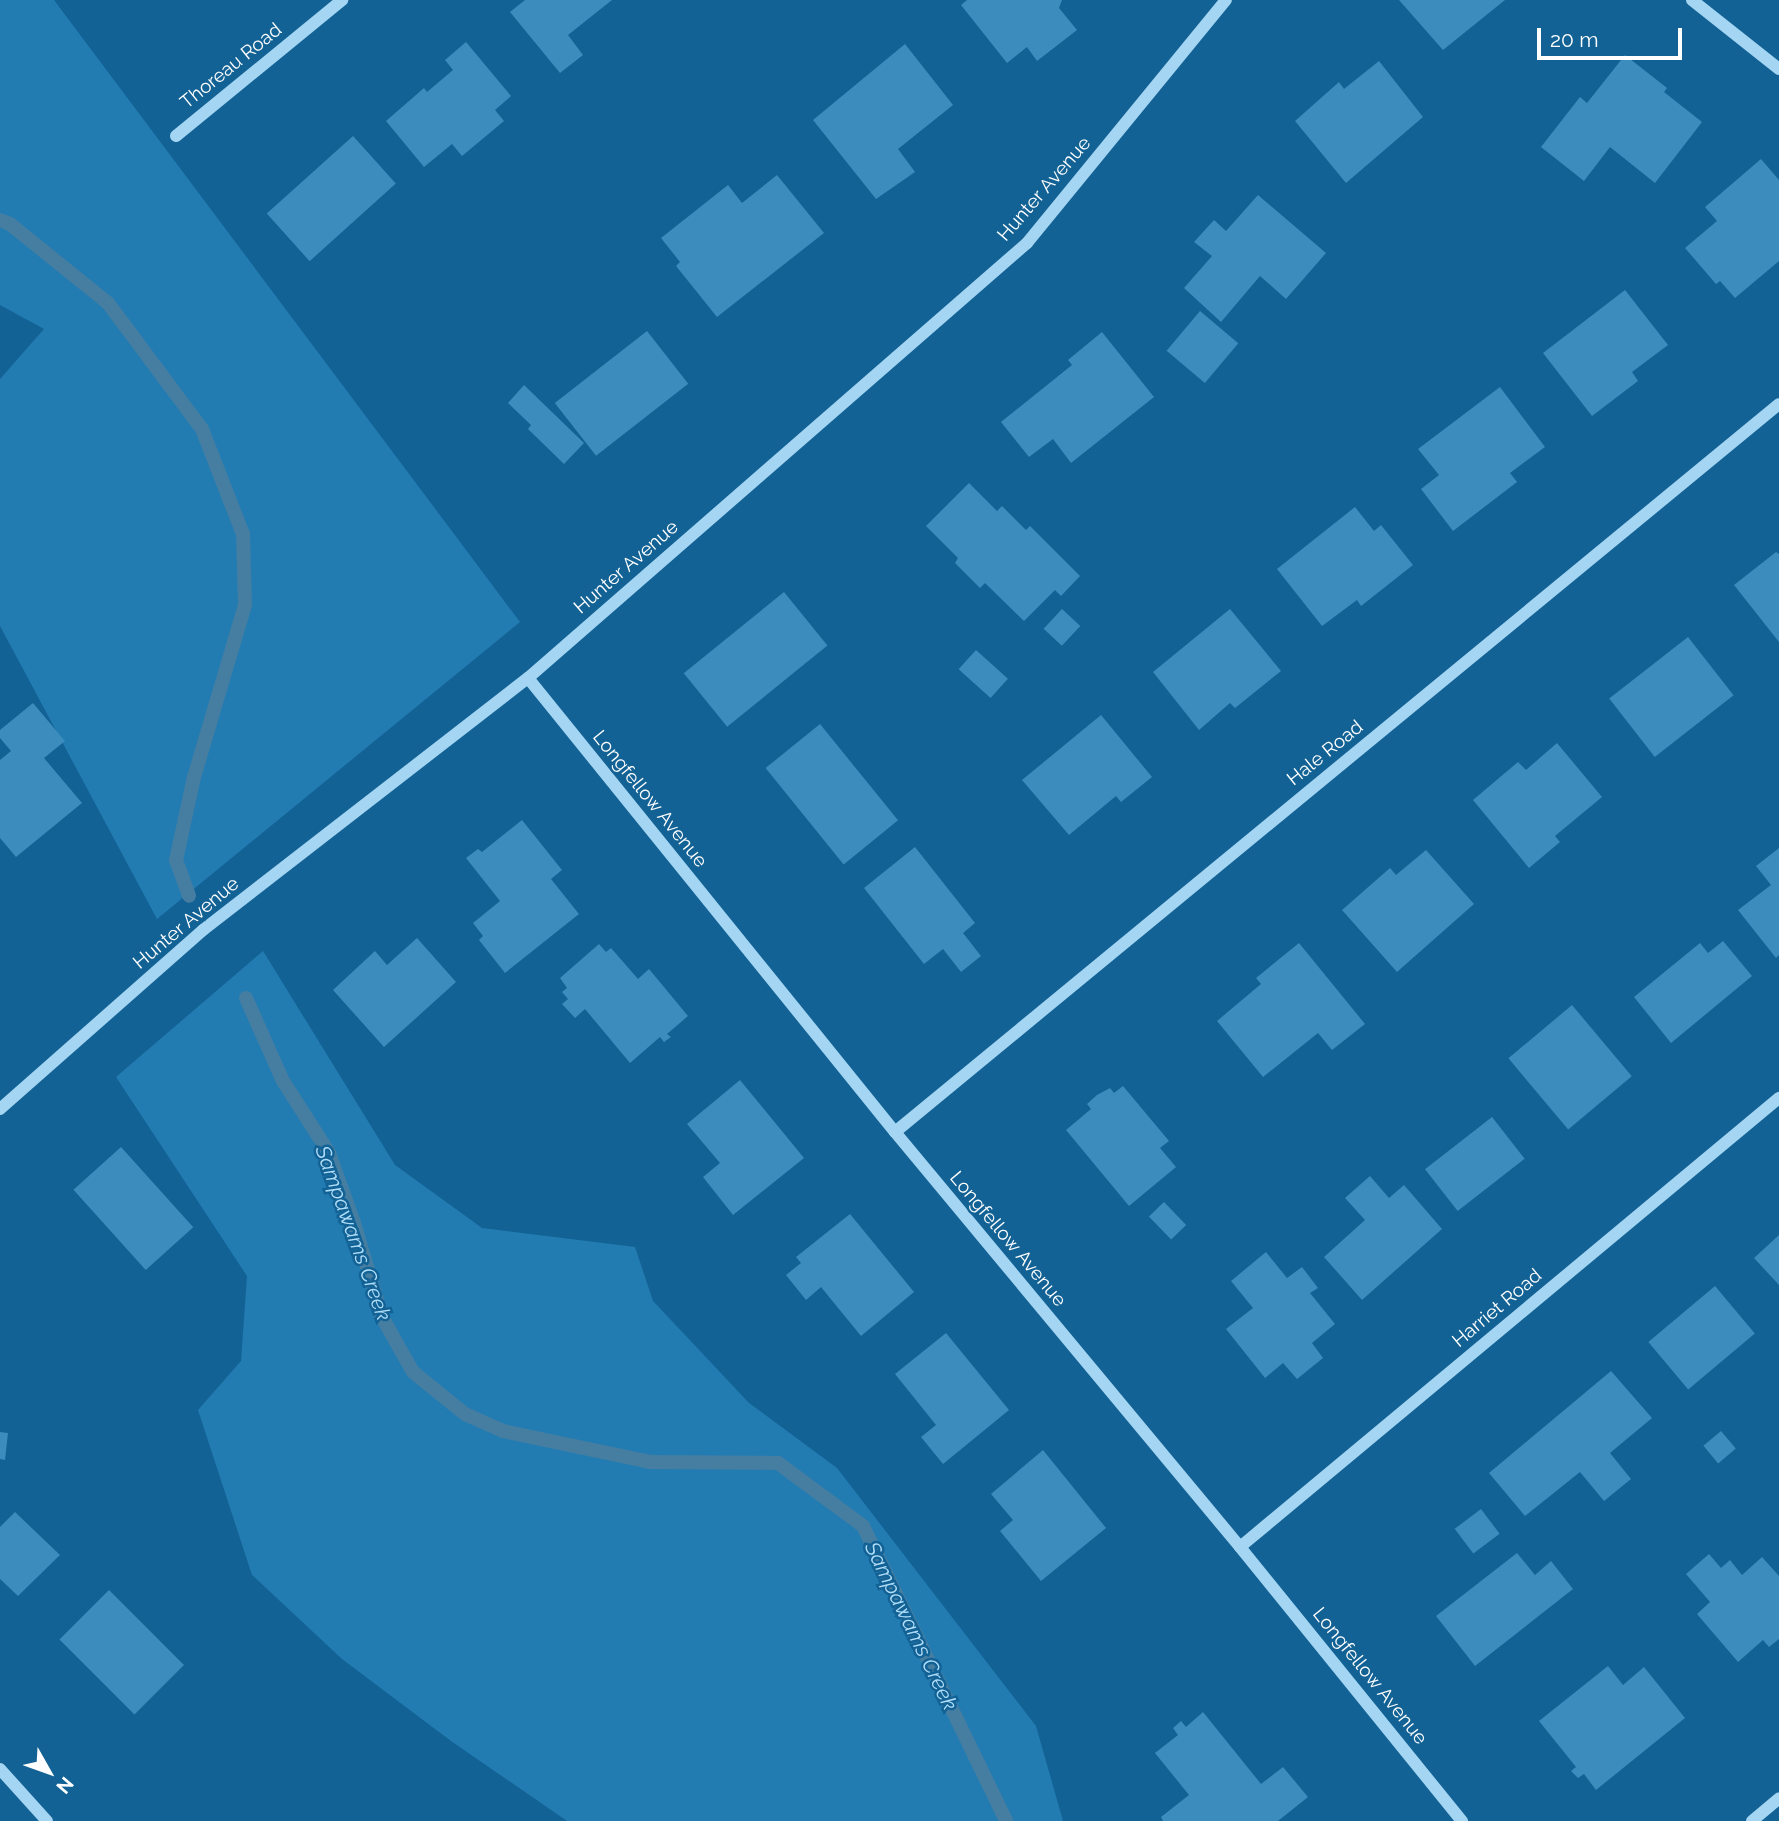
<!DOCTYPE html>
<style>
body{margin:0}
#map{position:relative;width:1779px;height:1821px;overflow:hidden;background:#136295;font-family:Raleway,sans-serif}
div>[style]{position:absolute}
.green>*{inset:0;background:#227cb2}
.stream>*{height:14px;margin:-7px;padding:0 7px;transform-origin:7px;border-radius:7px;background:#467ea2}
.building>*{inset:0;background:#3c8cbd;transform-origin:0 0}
.minor>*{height:12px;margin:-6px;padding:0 6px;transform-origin:6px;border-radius:6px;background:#a4d5f2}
span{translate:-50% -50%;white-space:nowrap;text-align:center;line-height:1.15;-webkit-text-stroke:5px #136295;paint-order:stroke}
.street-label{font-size:19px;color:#fff}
.water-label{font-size:21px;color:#b0def9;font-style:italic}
.north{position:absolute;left:14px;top:1737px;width:70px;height:70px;-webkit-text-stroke:5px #136295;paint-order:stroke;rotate:130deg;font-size:19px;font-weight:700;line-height:28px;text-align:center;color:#fff}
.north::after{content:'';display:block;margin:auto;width:24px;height:32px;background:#fff;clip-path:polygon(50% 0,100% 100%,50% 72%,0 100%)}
.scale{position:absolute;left:1537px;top:28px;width:145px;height:32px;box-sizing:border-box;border:4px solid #fff;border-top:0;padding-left:9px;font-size:21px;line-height:24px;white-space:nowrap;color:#fff;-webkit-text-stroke:5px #136295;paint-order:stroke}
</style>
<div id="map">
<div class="green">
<i style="clip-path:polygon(0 0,54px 0,520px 622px,157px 919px,0 626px,0 379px,44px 329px,0 305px)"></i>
<i style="clip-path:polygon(263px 951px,395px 1165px,482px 1228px,635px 1247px,653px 1301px,749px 1403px,837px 1468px,1036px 1726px,1063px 1821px,567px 1821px,451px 1741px,342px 1659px,252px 1575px,198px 1410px,241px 1361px,247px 1276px,116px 1077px)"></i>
</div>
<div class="stream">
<i style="left:0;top:220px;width:11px;rotate:22deg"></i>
<i style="left:10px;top:224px;width:126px;rotate:38.9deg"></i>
<i style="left:108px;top:303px;width:157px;rotate:53.3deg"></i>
<i style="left:202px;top:429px;width:113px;rotate:68.7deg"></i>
<i style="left:243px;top:534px;width:71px;rotate:88.4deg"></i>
<i style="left:245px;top:605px;width:179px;rotate:106.5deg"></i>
<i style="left:194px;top:777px;width:85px;rotate:102.2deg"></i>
<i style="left:176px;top:860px;width:38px;rotate:70deg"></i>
<i style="left:246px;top:998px;width:91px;rotate:66deg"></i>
<i style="left:283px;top:1081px;width:85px;rotate:57.4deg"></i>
<i style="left:329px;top:1153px;width:74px;rotate:70.3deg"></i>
<i style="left:354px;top:1223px;width:98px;rotate:73.4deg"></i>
<i style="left:382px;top:1317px;width:63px;rotate:60.6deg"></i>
<i style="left:413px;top:1372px;width:67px;rotate:38.9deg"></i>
<i style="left:465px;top:1414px;width:42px;rotate:24.1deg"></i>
<i style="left:503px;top:1431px;width:150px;rotate:11.9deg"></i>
<i style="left:650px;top:1462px;width:128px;rotate:0.4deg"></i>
<i style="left:778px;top:1463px;width:106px;rotate:36.5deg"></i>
<i style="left:863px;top:1526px;width:328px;rotate:64.1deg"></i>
</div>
<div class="building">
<i style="clip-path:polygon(525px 0,612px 0,568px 35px,583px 55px,560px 73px,510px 12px)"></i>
<i style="clip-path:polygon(967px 0,1062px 0,1059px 8px,1077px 30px,1037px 61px,1027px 47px,1007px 63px,961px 5px)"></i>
<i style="clip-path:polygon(1399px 0,1505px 0,1443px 50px)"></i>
<i style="clip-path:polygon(466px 42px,511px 96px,495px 110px,504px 121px,462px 156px,452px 144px,424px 167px,386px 121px,424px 88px,427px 92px,453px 70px,445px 60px)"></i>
<i style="clip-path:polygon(905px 44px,953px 105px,898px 149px,915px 172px,876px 199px,813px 120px)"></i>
<i style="clip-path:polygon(1625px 55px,1667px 88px,1664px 92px,1702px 122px,1655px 183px,1610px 147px,1584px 181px,1541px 147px,1580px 97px,1587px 103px)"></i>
<i style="clip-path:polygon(1379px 61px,1423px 117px,1346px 183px,1295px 121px,1339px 82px,1344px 89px)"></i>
<i style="left:353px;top:136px;width:64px;height:116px;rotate:48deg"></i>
<i style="clip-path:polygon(1761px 159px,1779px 180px,1779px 261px,1735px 298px,1720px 281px,1716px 284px,1685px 248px,1717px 221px,1705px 207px)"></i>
<i style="clip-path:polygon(777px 175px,824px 233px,717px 317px,676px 266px,680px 262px,661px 238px,728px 185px,742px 203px)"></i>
<i style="clip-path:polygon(1258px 195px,1326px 253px,1286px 299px,1260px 276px,1221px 322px,1184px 288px,1212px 256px,1194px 242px,1214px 220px,1226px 231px)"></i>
<i style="clip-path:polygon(1625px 290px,1668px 345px,1632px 372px,1638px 381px,1592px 416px,1543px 353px)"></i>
<i style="left:1200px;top:311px;width:50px;height:52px;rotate:40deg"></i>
<i style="left:647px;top:331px;width:67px;height:117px;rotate:52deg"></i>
<i style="clip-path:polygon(1102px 332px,1154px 397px,1071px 463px,1053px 439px,1029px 457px,1001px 422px,1072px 365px,1068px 360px)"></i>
<i style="clip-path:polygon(524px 385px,584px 443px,564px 464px,528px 429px,531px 425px,508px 403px)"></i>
<i style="clip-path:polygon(1500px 387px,1545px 447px,1510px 473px,1517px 482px,1453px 531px,1421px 489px,1439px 475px,1418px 449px)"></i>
<i style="clip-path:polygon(969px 483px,997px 511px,1002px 506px,1026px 530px,1030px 526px,1080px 576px,1061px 596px,1055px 590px,1024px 621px,985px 583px,980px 588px,955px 563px,958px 558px,926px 526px)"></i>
<i style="clip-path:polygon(1355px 507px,1374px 531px,1381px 525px,1413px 565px,1361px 606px,1357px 600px,1322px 626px,1277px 569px)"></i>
<i style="clip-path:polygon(1776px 552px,1779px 554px,1779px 642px,1734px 585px)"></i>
<i style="left:784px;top:592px;width:69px;height:129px;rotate:51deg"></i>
<i style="left:1062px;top:609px;width:25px;height:27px;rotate:43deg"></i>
<i style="clip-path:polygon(1230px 609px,1281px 671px,1235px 708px,1230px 703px,1199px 730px,1153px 672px)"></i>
<i style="left:1688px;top:637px;width:74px;height:100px;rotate:52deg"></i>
<i style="left:976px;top:650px;width:43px;height:26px;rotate:42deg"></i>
<i style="clip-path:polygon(33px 703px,65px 741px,44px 758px,82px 803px,16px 857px,0 838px,0 760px,11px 751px,0 738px,0 730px)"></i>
<i style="clip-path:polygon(1101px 715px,1152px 777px,1121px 802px,1116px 796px,1069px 835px,1022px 780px)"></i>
<i style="left:820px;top:724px;width:124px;height:70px;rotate:51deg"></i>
<i style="clip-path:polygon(1557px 743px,1602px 797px,1555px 836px,1560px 842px,1529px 868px,1473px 800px,1518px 762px,1526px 770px)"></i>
<i style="clip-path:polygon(522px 820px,562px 870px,551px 879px,579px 914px,505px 973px,479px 940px,483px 936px,473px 923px,500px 901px,466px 858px,478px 849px,482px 852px)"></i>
<i style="clip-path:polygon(915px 847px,975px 923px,963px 933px,981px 956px,961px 972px,943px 949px,924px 964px,864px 888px)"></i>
<i style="clip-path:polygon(1779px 848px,1779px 955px,1776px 958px,1738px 910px,1771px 885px,1756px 866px)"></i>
<i style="clip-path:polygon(1426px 850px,1474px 904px,1397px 972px,1342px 910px,1390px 868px,1396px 875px)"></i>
<i style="clip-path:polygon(417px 938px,456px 982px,384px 1047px,333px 990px,375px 951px,387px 965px)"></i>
<i style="clip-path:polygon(1723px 941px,1752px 976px,1671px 1043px,1634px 997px,1700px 943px,1708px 953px)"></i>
<i style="clip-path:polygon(1299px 943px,1365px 1024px,1332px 1050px,1318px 1033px,1263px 1077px,1217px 1021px,1261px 984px,1256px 978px)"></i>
<i style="clip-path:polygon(599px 944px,606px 952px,611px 948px,638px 979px,649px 969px,688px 1016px,667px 1034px,671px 1037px,664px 1042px,660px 1037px,630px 1063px,585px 1009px,575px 1018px,562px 1004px,568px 999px,562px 992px,567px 988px,560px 978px)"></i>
<i style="left:1572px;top:1005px;width:93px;height:83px;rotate:50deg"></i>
<i style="clip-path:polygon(740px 1080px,804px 1158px,733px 1215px,703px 1177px,720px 1163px,687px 1124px)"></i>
<i style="clip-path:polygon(1123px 1086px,1169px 1141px,1160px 1148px,1176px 1167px,1129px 1206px,1066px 1130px,1091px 1109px,1087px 1104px,1097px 1095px,1110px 1088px,1114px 1093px)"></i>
<i style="left:1492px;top:1117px;width:53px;height:85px;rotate:52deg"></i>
<i style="left:121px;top:1147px;width:108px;height:64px;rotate:48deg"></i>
<i style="clip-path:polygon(1370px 1176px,1389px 1198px,1404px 1185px,1442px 1229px,1362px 1300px,1324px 1257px,1365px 1220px,1345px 1198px)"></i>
<i style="left:1164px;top:1202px;width:32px;height:21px;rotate:46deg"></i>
<i style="clip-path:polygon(850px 1214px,914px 1292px,861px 1336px,821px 1287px,806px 1300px,786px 1275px,801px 1263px,796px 1257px)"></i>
<i style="clip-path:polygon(1779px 1235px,1779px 1285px,1754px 1258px)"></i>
<i style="clip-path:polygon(1266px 1252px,1287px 1278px,1302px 1267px,1318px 1288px,1310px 1293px,1335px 1324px,1312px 1343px,1323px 1358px,1297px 1379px,1283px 1363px,1265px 1378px,1226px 1329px,1253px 1308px,1231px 1281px)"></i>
<i style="left:1715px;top:1286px;width:62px;height:87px;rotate:50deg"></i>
<i style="clip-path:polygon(946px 1333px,1009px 1410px,943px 1464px,921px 1437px,936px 1425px,895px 1374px)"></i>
<i style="clip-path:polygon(1611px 1371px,1652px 1418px,1610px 1453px,1631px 1479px,1604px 1501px,1580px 1472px,1525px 1516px,1489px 1473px)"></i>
<i style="left:1721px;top:1431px;width:23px;height:23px;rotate:50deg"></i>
<i style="clip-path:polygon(0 1432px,8px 1433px,5px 1460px,0 1459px)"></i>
<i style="clip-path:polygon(1043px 1450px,1106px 1528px,1041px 1581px,1000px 1531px,1013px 1520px,991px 1494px)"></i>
<i style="left:1481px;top:1509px;width:31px;height:33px;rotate:53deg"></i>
<i style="clip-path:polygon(15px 1512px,60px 1555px,18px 1596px,0 1579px,0 1527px)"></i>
<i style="clip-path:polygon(1517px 1553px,1535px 1575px,1551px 1561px,1573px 1589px,1475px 1666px,1436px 1616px)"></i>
<i style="clip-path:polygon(1709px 1554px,1721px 1568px,1730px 1560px,1742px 1575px,1762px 1557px,1779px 1576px,1779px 1639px,1769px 1647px,1763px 1640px,1738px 1662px,1697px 1614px,1710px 1602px,1686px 1574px)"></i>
<i style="left:109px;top:1590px;width:106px;height:70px;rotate:45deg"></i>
<i style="clip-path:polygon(1608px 1666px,1623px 1685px,1644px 1667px,1685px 1718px,1596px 1790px,1584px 1774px,1578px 1778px,1571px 1771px,1576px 1767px,1539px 1721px)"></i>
<i style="clip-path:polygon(1203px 1712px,1261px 1784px,1283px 1767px,1308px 1797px,1278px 1821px,1163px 1821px,1161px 1817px,1189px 1795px,1155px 1753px,1178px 1735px,1173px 1728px,1181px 1721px,1186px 1727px)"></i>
</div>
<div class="minor">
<i style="left:1692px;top:0;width:111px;rotate:38.4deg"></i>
<i style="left:176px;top:136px;width:215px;rotate:-39.3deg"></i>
<i style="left:528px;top:678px;width:584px;rotate:51.05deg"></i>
<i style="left:895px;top:1132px;width:540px;rotate:50.26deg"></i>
<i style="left:1240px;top:1547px;width:353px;rotate:51deg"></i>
<i style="left:0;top:1109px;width:271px;rotate:-41.4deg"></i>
<i style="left:203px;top:930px;width:411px;rotate:-37.8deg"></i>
<i style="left:528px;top:678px;width:662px;rotate:-41.08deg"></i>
<i style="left:1027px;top:243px;width:314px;rotate:-50.7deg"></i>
<i style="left:895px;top:1132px;width:1145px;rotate:-39.47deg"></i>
<i style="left:1240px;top:1547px;width:702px;rotate:-39.8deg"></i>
<i style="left:0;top:1769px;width:70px;rotate:47.9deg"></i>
<i style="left:1752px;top:1821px;width:35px;rotate:-40deg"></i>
</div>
<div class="street-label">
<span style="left:231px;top:66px;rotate:-39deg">Thoreau Road</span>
<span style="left:1044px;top:189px;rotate:-49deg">Hunter Avenue</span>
<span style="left:626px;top:567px;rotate:-41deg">Hunter Avenue</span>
<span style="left:1325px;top:753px;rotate:-39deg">Hale Road</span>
<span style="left:650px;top:799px;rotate:51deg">Longfellow Avenue</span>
<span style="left:186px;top:923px;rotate:-40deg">Hunter Avenue</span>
<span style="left:1008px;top:1239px;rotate:50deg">Longfellow Avenue</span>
<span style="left:1497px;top:1308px;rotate:-40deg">Harriet Road</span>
<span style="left:1370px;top:1676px;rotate:51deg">Longfellow Avenue</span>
</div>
<div class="water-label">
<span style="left:353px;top:1233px;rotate:70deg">Sampawams Creek</span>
<span style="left:911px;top:1626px;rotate:64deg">Sampawams Creek</span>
</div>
<div class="north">N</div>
<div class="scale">20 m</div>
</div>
